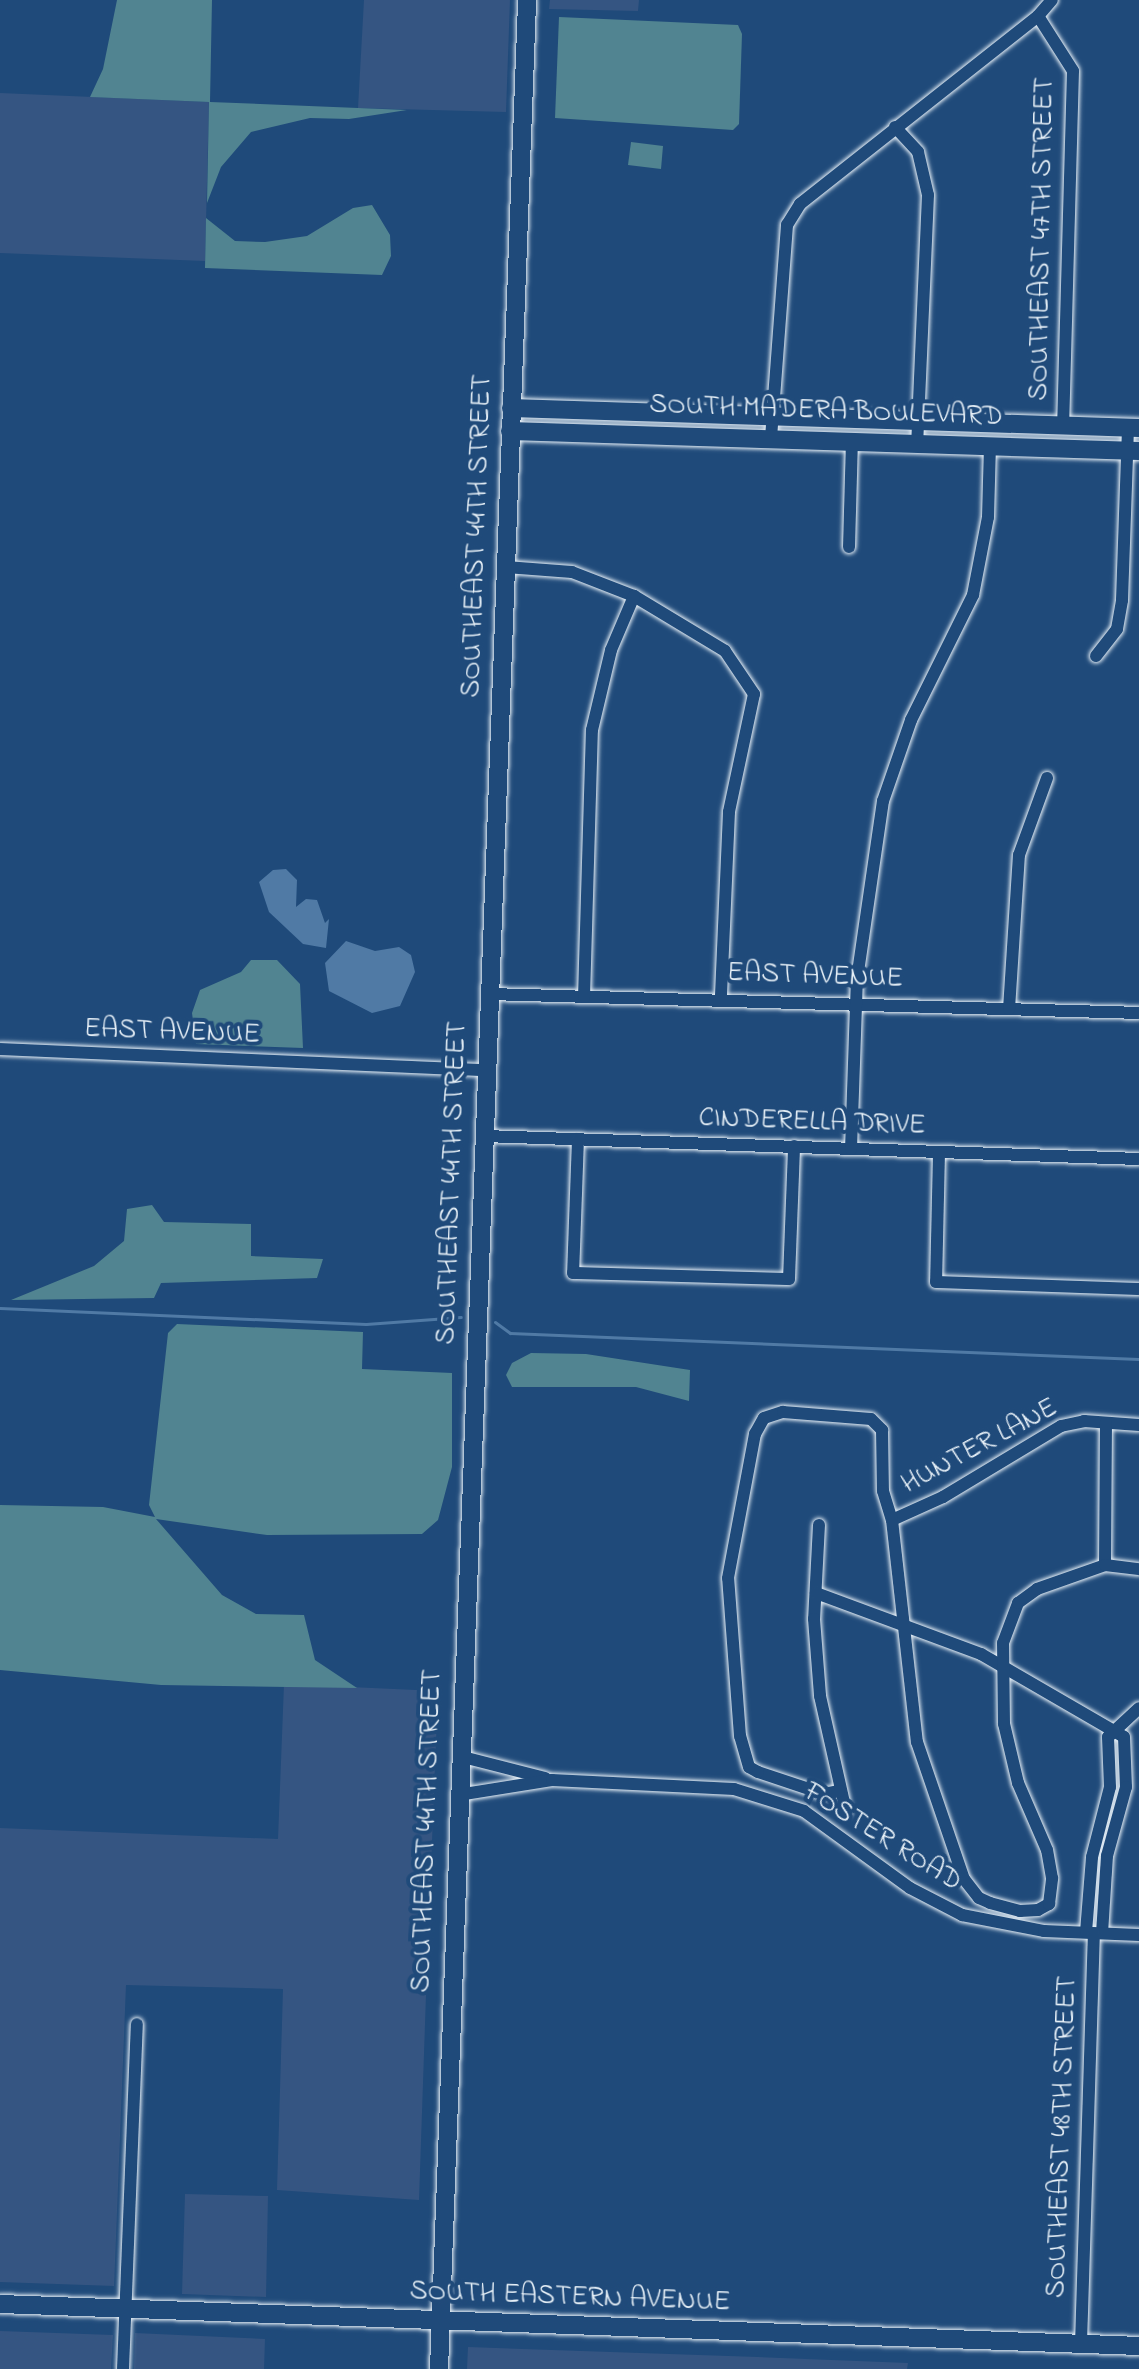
<!DOCTYPE html>
<style>
body{margin:0}
#map{position:relative;width:1139px;height:2369px;overflow:hidden;background:#1f4a7a;font-family:"Indie Flower",sans-serif}
div>[style]{position:absolute}
.built>*{inset:0;background:#355582}
.green>*{inset:0;background:#518491}
.water>*{inset:0;background:#507aa5}
.stream>*{height:3px;margin:-1.5px;padding:0 1.5px;transform-origin:1.5px;border-radius:1.5px;background:#507aa5}
.roads{filter:drop-shadow(0 0 2px #e8f1f8) drop-shadow(0 0 2px #e8f1f8)}
.street>*{height:12px;margin:-6px;padding:0 6px;transform-origin:6px;border-radius:6px;background:#1f4a7a}
.secondary>*{height:18px;margin:-9px;padding:0 9px;transform-origin:9px;border-radius:9px;background:#1f4a7a}
span{translate:-50% -50%;white-space:nowrap;text-align:center;line-height:1.15;-webkit-text-stroke:8px #1f4a7a;paint-order:stroke}
.street-label{font-size:28px;color:#e8f1f8}
</style>
<div id="map">
<div class="built">
<div style="clip-path:polygon(364px 0,510px 0,506px 112px,358px 108px)"></div>
<div style="clip-path:polygon(550px 0,639px 0,638px 11px,549px 9px)"></div>
<div style="clip-path:polygon(0 93px,209px 102px,205px 261px,0 253px)"></div>
<div style="clip-path:polygon(284px 1684px,438px 1691px,429px 1917px,417px 1917px,414px 1993px,426px 1995px,419px 2200px,277px 2190px,283px 1989px,126px 1985px,114px 2286px,0 2282px,0 1828px,278px 1839px)"></div>
<div style="clip-path:polygon(185px 2194px,268px 2196px,266px 2297px,182px 2294px)"></div>
<div style="clip-path:polygon(0 2331px,113px 2335px,111px 2369px,0 2369px)"></div>
<div style="clip-path:polygon(135px 2333px,265px 2339px,264px 2369px,134px 2369px)"></div>
<div style="clip-path:polygon(468px 2347px,758px 2357px,908px 2363px,907px 2369px,467px 2369px)"></div>
</div>
<div class="green">
<div style="clip-path:polygon(117px 0,212px 0,210px 102px,407px 110px,349px 119px,310px 118px,251px 132px,221px 167px,207px 203px,209px 102px,90px 97px,103px 69px)"></div>
<div style="clip-path:polygon(559px 17px,738px 25px,742px 34px,739px 124px,733px 130px,555px 118px)"></div>
<div style="clip-path:polygon(631px 142px,663px 146px,661px 169px,628px 165px)"></div>
<div style="clip-path:polygon(372px 205px,390px 235px,391px 256px,382px 275px,205px 268px,206px 218px,235px 241px,265px 242px,307px 236px,353px 208px)"></div>
<div style="clip-path:polygon(251px 960px,277px 960px,300px 984px,303px 1048px,196px 1044px,192px 1013px,200px 990px,241px 972px)"></div>
<div style="clip-path:polygon(152px 1205px,164px 1222px,251px 1224px,251px 1256px,323px 1259px,317px 1278px,161px 1283px,154px 1298px,11px 1300px,94px 1266px,124px 1241px,127px 1209px)"></div>
<div style="clip-path:polygon(177px 1324px,363px 1332px,362px 1369px,452px 1373px,452px 1467px,438px 1520px,422px 1534px,267px 1535px,156px 1519px,222px 1595px,256px 1614px,304px 1615px,315px 1660px,357px 1688px,161px 1685px,0 1670px,0 1505px,103px 1507px,155px 1517px,149px 1505px,168px 1333px)"></div>
<div style="clip-path:polygon(531px 1353px,586px 1354px,690px 1370px,689px 1401px,636px 1387px,512px 1387px,506px 1375px,512px 1363px)"></div>
</div>
<div class="water">
<div style="clip-path:polygon(286px 869px,297px 880px,296px 907px,306px 899px,317px 900px,325px 923px,329px 919px,326px 948px,303px 944px,269px 912px,259px 882px,273px 870px)"></div>
<div style="clip-path:polygon(346px 941px,375px 951px,399px 947px,411px 955px,415px 972px,400px 1006px,372px 1013px,329px 991px,325px 963px)"></div>
</div>
<div class="stream">
<div style="left:0;top:1308px;width:366px;rotate:2.5deg"></div>
<div style="left:366px;top:1324px;width:95px;rotate:-4.2deg"></div>
<div style="left:495px;top:1322px;width:19px;rotate:36deg"></div>
<div style="left:510px;top:1333px;width:630px;rotate:2.37deg"></div>
</div>
<div class="roads">
<div class="street">
<div style="left:1038px;top:16px;width:65px;rotate:57.5deg"></div>
<div style="left:1073px;top:71px;width:354px;rotate:91.6deg"></div>
<div style="left:895px;top:127px;width:34px;rotate:47deg"></div>
<div style="left:918px;top:152px;width:44px;rotate:76.9deg"></div>
<div style="left:928px;top:195px;width:248px;rotate:92.5deg"></div>
<div style="left:771px;top:438px;width:214px;rotate:-85.7deg"></div>
<div style="left:787px;top:225px;width:25px;rotate:-58deg"></div>
<div style="left:800px;top:204px;width:303px;rotate:-38.3deg"></div>
<div style="left:1038px;top:16px;width:21px;rotate:-49deg"></div>
<div style="left:849px;top:547px;width:106px;rotate:-88.4deg"></div>
<div style="left:506px;top:567px;width:66px;rotate:4.3deg"></div>
<div style="left:572px;top:572px;width:66px;rotate:21.2deg"></div>
<div style="left:634px;top:596px;width:106px;rotate:31.1deg"></div>
<div style="left:725px;top:651px;width:52px;rotate:56deg"></div>
<div style="left:754px;top:694px;width:121px;rotate:102deg"></div>
<div style="left:729px;top:812px;width:185px;rotate:92.5deg"></div>
<div style="left:1096px;top:656px;width:34px;rotate:-52deg"></div>
<div style="left:1117px;top:629px;width:29px;rotate:-80deg"></div>
<div style="left:1122px;top:600px;width:172px;rotate:-88deg"></div>
<div style="left:489px;top:994px;width:650px;rotate:1.67deg"></div>
<div style="left:584px;top:997px;width:267px;rotate:-88.3deg"></div>
<div style="left:592px;top:730px;width:82px;rotate:-76.6deg"></div>
<div style="left:611px;top:650px;width:59px;rotate:-66.9deg"></div>
<div style="left:1009px;top:1009px;width:154px;rotate:-86.3deg"></div>
<div style="left:1019px;top:855px;width:82px;rotate:-70deg"></div>
<div style="left:0;top:1049px;width:486px;rotate:2.5deg"></div>
<div style="left:484px;top:1136px;width:655px;rotate:2.01deg"></div>
<div style="left:578px;top:1139px;width:134px;rotate:92.1deg"></div>
<div style="left:573px;top:1273px;width:216px;rotate:1.6deg"></div>
<div style="left:789px;top:1279px;width:133px;rotate:-87.8deg"></div>
<div style="left:851px;top:1149px;width:170px;rotate:-88deg"></div>
<div style="left:857px;top:979px;width:180px;rotate:-81.7deg"></div>
<div style="left:883px;top:801px;width:86px;rotate:-70.9deg"></div>
<div style="left:911px;top:720px;width:140px;rotate:-63.6deg"></div>
<div style="left:973px;top:595px;width:79px;rotate:-79.1deg"></div>
<div style="left:988px;top:517px;width:71px;rotate:-88.4deg"></div>
<div style="left:939px;top:1153px;width:129px;rotate:91.3deg"></div>
<div style="left:936px;top:1282px;width:203px;rotate:2deg"></div>
<div style="left:892px;top:1520px;width:56px;rotate:-24.3deg"></div>
<div style="left:943px;top:1497px;width:138px;rotate:-31deg"></div>
<div style="left:1061px;top:1426px;width:24px;rotate:-12deg"></div>
<div style="left:1084px;top:1421px;width:55px;rotate:4.2deg"></div>
<div style="left:819px;top:1525px;width:94px;rotate:93deg"></div>
<div style="left:814px;top:1619px;width:77px;rotate:85.5deg"></div>
<div style="left:820px;top:1696px;width:118px;rotate:77.3deg"></div>
<div style="left:1105px;top:1565px;width:142px;rotate:-89.6deg"></div>
<div style="left:816px;top:1593px;width:176px;rotate:20.3deg"></div>
<div style="left:981px;top:1654px;width:165px;rotate:30.1deg"></div>
<div style="left:1124px;top:1737px;width:50px;rotate:87.7deg"></div>
<div style="left:1126px;top:1787px;width:72px;rotate:105.4deg"></div>
<div style="left:1107px;top:1856px;width:77px;rotate:93.7deg"></div>
<div style="left:459px;top:1756px;width:89px;rotate:14.3deg"></div>
<div style="left:839px;top:1791px;width:15px;rotate:169deg"></div>
<div style="left:824px;top:1794px;width:70px;rotate:-161.6deg"></div>
<div style="left:758px;top:1772px;width:10px;rotate:-151deg"></div>
<div style="left:749px;top:1767px;width:32px;rotate:-106deg"></div>
<div style="left:740px;top:1736px;width:158px;rotate:-94.3deg"></div>
<div style="left:728px;top:1578px;width:147px;rotate:-79.4deg"></div>
<div style="left:755px;top:1434px;width:18px;rotate:-61deg"></div>
<div style="left:764px;top:1418px;width:20px;rotate:-18deg"></div>
<div style="left:783px;top:1412px;width:88px;rotate:4.5deg"></div>
<div style="left:871px;top:1419px;width:16px;rotate:45deg"></div>
<div style="left:882px;top:1430px;width:61px;rotate:89.1deg"></div>
<div style="left:883px;top:1491px;width:30px;rotate:73deg"></div>
<div style="left:892px;top:1520px;width:223px;rotate:83.6deg"></div>
<div style="left:917px;top:1742px;width:145px;rotate:71.1deg"></div>
<div style="left:964px;top:1879px;width:24px;rotate:52deg"></div>
<div style="left:979px;top:1898px;width:12px;rotate:24deg"></div>
<div style="left:990px;top:1903px;width:31px;rotate:15deg"></div>
<div style="left:1020px;top:1911px;width:18px;rotate:-3deg"></div>
<div style="left:1038px;top:1910px;width:13px;rotate:-29deg"></div>
<div style="left:1049px;top:1904px;width:26px;rotate:-83deg"></div>
<div style="left:1052px;top:1878px;width:28px;rotate:-100deg"></div>
<div style="left:1047px;top:1850px;width:73px;rotate:-113.4deg"></div>
<div style="left:1018px;top:1783px;width:61px;rotate:-103.3deg"></div>
<div style="left:1004px;top:1724px;width:81px;rotate:-90.7deg"></div>
<div style="left:1003px;top:1643px;width:43px;rotate:-69.4deg"></div>
<div style="left:1018px;top:1603px;width:24px;rotate:-36deg"></div>
<div style="left:1037px;top:1589px;width:72px;rotate:-19.4deg"></div>
<div style="left:1105px;top:1565px;width:34px;rotate:7deg"></div>
<div style="left:458px;top:1795px;width:95px;rotate:-9.1deg"></div>
<div style="left:552px;top:1780px;width:182px;rotate:2.8deg"></div>
<div style="left:734px;top:1789px;width:73px;rotate:17.4deg"></div>
<div style="left:804px;top:1811px;width:131px;rotate:36deg"></div>
<div style="left:910px;top:1888px;width:59px;rotate:27.4deg"></div>
<div style="left:962px;top:1915px;width:84px;rotate:11deg"></div>
<div style="left:1044px;top:1931px;width:95px;rotate:2.4deg"></div>
<div style="left:1086px;top:1932px;width:75px;rotate:-85.4deg"></div>
<div style="left:1092px;top:1857px;width:72px;rotate:-75.6deg"></div>
<div style="left:1110px;top:1787px;width:50px;rotate:-92.3deg"></div>
<div style="left:1108px;top:1737px;width:42px;rotate:-43.1deg"></div>
<div style="left:1081px;top:2344px;width:411px;rotate:-88.2deg"></div>
<div style="left:123px;top:2369px;width:345px;rotate:-87.7deg"></div>
</div>
<div class="secondary">
<div style="left:511px;top:408px;width:628px;rotate:1.82deg"></div>
<div style="left:510px;top:431px;width:629px;rotate:1.82deg"></div>
<div style="left:0;top:2304px;width:1140px;rotate:2.11deg"></div>
<div style="left:439px;top:2369px;width:2371px;rotate:-87.87deg"></div>
</div>
</div>
<div class="street-label">
<span style="left:1043px;top:239px;rotate:-89deg">SOUTHEAST 47TH STREET</span>
<span style="left:826px;top:412px;rotate:2deg">SOUTH MADERA BOULEVARD</span>
<span style="left:478px;top:536px;rotate:-88deg">SOUTHEAST 44TH STREET</span>
<span style="left:815px;top:977px;rotate:2deg">EAST AVENUE</span>
<span style="left:172px;top:1033px;rotate:2deg">EAST AVENUE</span>
<span style="left:812px;top:1123px;rotate:2deg">CINDERELLA DRIVE</span>
<span style="left:453px;top:1183px;rotate:-88deg">SOUTHEAST 44TH STREET</span>
<span style="left:980px;top:1447px;rotate:-28deg">HUNTER LANE</span>
<span style="left:428px;top:1831px;rotate:-88deg">SOUTHEAST 44TH STREET</span>
<span style="left:882px;top:1838px;rotate:32deg">FOSTER ROAD</span>
<span style="left:1063px;top:2137px;rotate:-88deg">SOUTHEAST 48TH STREET</span>
<span style="left:570px;top:2298px;rotate:2deg">SOUTH EASTERN AVENUE</span>
</div>
</div>
